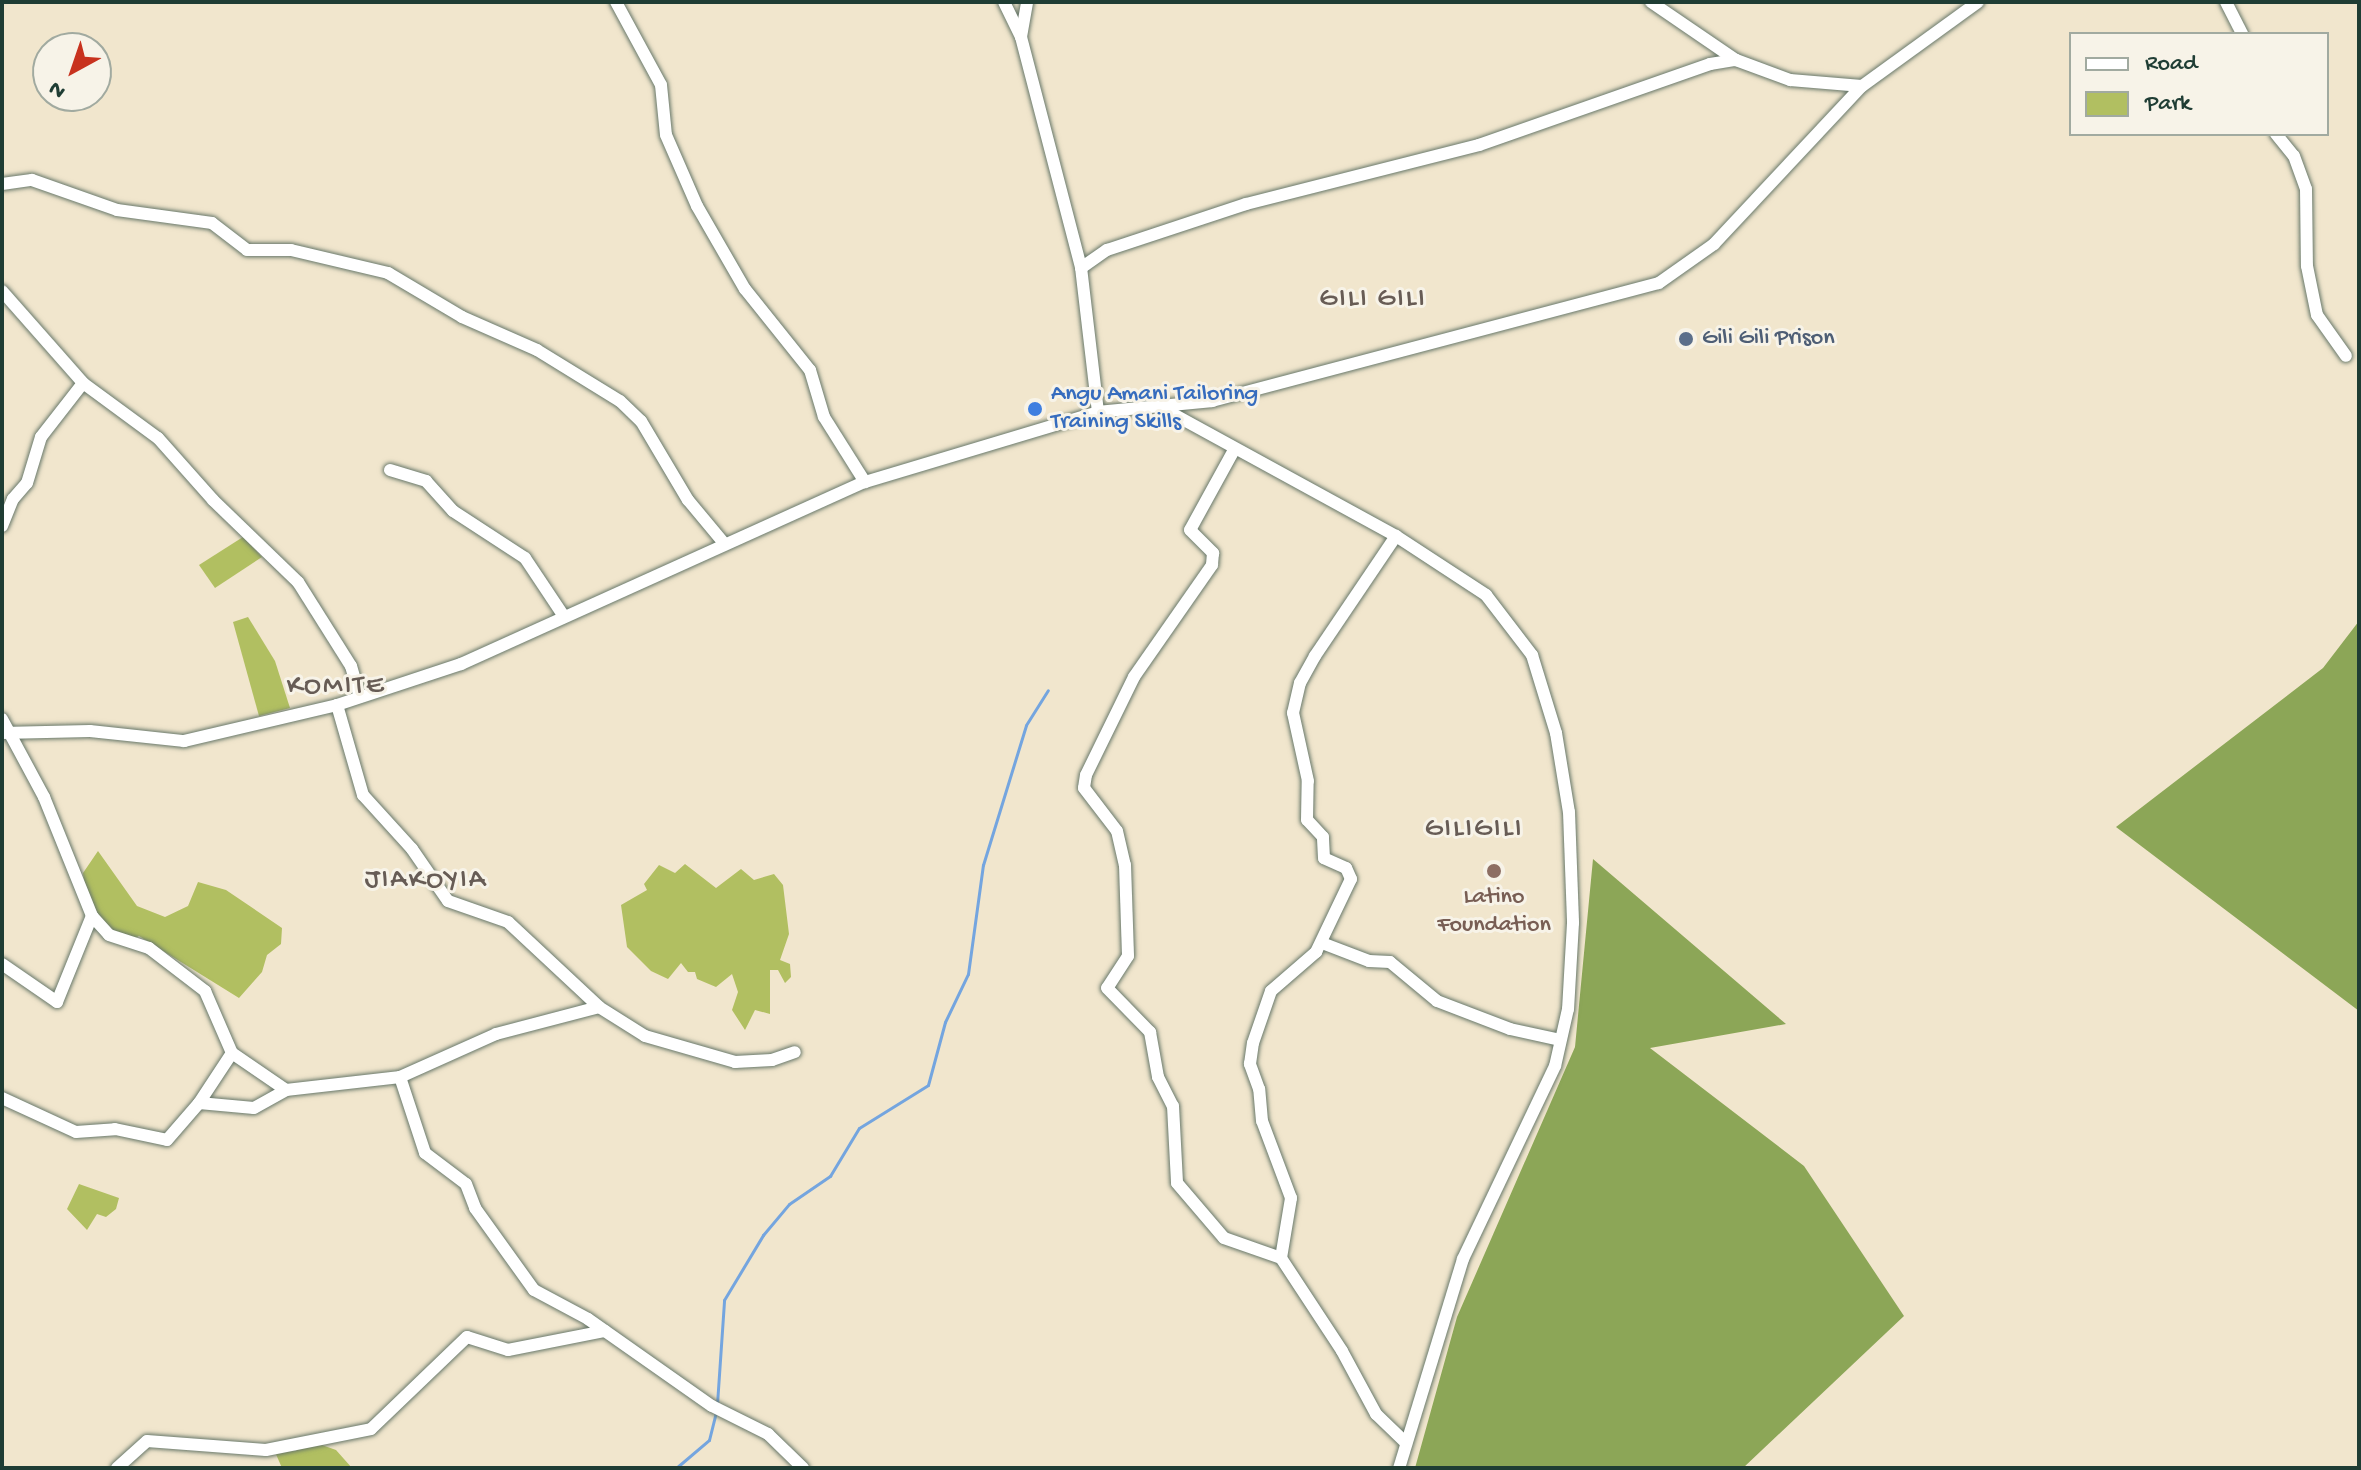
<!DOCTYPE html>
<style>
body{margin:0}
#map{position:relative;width:2361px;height:1470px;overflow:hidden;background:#f1e6cd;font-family:"Gochi Hand",sans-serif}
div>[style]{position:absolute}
.green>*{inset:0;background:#b1bf61}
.forest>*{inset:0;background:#8ca657}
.stream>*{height:3px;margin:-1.5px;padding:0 1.5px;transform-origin:1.5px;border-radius:1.5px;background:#74a5df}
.roads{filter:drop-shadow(0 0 2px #68786a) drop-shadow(0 0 2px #68786a)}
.minor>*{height:12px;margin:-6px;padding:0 6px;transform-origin:6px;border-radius:6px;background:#fff}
.dots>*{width:22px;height:22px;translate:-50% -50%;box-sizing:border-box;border:4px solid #f7f3e8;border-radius:50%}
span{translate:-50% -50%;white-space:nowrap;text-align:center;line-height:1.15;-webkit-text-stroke:6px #f7f3e8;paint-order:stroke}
.service-label{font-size:24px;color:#4e5e75}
.left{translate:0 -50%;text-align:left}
.shop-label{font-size:24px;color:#366cbe}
.education-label{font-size:24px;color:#785e54}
.quarter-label{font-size:28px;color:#675c55;letter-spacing:2px}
.frame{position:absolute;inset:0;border:4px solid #1f3d34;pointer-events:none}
.legend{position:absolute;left:2069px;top:32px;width:260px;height:104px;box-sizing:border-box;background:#f7f3e8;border:2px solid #a1aaa0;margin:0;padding:10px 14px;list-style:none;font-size:24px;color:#1f3d34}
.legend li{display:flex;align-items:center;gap:16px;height:40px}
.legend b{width:40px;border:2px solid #a1aaa0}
.north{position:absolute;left:32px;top:32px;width:80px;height:80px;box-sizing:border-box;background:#f7f3e8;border:2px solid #a1aaa0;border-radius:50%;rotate:220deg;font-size:22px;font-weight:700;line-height:32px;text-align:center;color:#1f3d34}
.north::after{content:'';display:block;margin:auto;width:28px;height:36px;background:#c8321e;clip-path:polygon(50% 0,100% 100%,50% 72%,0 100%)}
</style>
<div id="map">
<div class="green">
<div style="clip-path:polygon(243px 537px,262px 557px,215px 588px,199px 565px)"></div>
<div style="clip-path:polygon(248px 617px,275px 661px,290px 708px,259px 716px,233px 622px)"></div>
<div style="clip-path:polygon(98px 851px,137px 906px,165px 917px,188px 906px,198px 882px,226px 890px,282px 928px,281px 944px,267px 955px,262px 972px,239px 998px,139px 936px,127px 942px,109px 933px,86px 896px,83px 873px)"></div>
<div style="clip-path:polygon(685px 864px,716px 888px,741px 869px,754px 880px,774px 874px,783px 885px,789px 934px,780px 960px,790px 964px,791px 977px,785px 983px,778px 970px,770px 970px,770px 1014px,755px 1010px,745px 1030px,732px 1010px,738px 992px,732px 974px,716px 987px,697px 979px,695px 972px,688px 972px,681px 963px,668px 979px,651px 971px,627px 947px,621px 905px,647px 890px,644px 884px,659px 865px,675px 873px)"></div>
<div style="clip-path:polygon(79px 1184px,119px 1198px,116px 1209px,106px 1217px,97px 1214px,87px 1230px,67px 1209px)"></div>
<div style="clip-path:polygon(302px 1438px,336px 1450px,352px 1468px,282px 1468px,275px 1452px,296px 1451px)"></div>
</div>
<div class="forest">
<div style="clip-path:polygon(2359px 621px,2359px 1011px,2116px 827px,2323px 668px)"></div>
<div style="clip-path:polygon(1593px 859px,1786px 1024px,1650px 1048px,1804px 1166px,1904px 1316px,1743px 1468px,1415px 1468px,1457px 1317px,1575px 1047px)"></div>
</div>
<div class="stream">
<div style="left:717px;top:1404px;width:104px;rotate:-86.1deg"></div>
<div style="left:724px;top:1300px;width:76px;rotate:-59deg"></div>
<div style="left:763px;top:1235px;width:40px;rotate:-50deg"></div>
<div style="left:789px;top:1204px;width:50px;rotate:-34.3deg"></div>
<div style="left:830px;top:1176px;width:56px;rotate:-58.9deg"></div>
<div style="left:859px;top:1128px;width:81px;rotate:-31.9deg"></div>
<div style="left:928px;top:1085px;width:65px;rotate:-74.9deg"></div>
<div style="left:945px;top:1022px;width:53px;rotate:-64.4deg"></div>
<div style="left:968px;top:974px;width:110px;rotate:-82.2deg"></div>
<div style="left:983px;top:865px;width:146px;rotate:-72.9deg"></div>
<div style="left:1026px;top:725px;width:41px;rotate:-57.8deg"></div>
<div style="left:676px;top:1468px;width:43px;rotate:-40.3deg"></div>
<div style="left:709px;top:1440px;width:30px;rotate:-76deg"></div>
</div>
<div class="roads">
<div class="minor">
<div style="left:616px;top:2px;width:94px;rotate:61.5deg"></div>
<div style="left:661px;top:85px;width:50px;rotate:84.3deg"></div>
<div style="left:666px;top:135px;width:77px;rotate:66.4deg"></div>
<div style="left:697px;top:206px;width:96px;rotate:60deg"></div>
<div style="left:745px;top:289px;width:104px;rotate:51.3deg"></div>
<div style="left:810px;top:370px;width:49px;rotate:73.4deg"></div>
<div style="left:824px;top:417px;width:77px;rotate:57.8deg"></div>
<div style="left:1004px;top:2px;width:39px;rotate:64deg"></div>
<div style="left:1021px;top:37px;width:239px;rotate:75.4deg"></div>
<div style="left:1651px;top:2px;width:103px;rotate:34.3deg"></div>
<div style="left:2226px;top:2px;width:36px;rotate:63deg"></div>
<div style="left:1021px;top:37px;width:36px;rotate:-80deg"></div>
<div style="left:2276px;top:134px;width:28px;rotate:51deg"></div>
<div style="left:2294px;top:156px;width:35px;rotate:70deg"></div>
<div style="left:2306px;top:189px;width:77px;rotate:89.3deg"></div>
<div style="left:2307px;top:266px;width:50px;rotate:78.5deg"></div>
<div style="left:2317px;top:315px;width:50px;rotate:54.7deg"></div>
<div style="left:2px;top:184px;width:30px;rotate:-8deg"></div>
<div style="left:32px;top:180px;width:90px;rotate:19.4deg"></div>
<div style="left:117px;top:210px;width:96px;rotate:7.8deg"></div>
<div style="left:212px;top:223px;width:44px;rotate:37.6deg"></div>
<div style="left:247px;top:250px;width:44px"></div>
<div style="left:291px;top:250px;width:100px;rotate:13.3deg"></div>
<div style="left:388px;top:273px;width:86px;rotate:30.7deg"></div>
<div style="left:462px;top:317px;width:82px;rotate:23.7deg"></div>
<div style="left:537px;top:350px;width:97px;rotate:31.6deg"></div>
<div style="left:620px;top:401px;width:29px;rotate:44deg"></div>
<div style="left:641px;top:421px;width:92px;rotate:59.3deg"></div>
<div style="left:688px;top:500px;width:55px;rotate:50.2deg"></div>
<div style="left:2px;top:291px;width:123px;rotate:48.6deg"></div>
<div style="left:83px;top:383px;width:93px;rotate:36.3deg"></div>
<div style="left:158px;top:438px;width:83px;rotate:48.4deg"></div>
<div style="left:213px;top:500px;width:118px;rotate:44deg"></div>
<div style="left:298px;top:582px;width:99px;rotate:57.8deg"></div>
<div style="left:351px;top:666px;width:32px;rotate:74deg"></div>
<div style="left:1164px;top:409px;width:264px;rotate:28.7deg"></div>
<div style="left:1396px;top:536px;width:108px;rotate:33.2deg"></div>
<div style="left:1486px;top:595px;width:76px;rotate:52.5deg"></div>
<div style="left:1532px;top:655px;width:82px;rotate:72.9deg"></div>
<div style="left:1556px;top:733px;width:80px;rotate:80.7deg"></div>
<div style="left:1569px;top:812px;width:111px;rotate:87.9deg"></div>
<div style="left:1573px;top:923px;width:86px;rotate:93.3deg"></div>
<div style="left:1568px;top:1009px;width:58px;rotate:102.8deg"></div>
<div style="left:1555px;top:1066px;width:214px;rotate:115.5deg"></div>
<div style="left:1463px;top:1259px;width:219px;rotate:107deg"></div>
<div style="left:1098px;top:412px;width:145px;rotate:-96.7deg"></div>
<div style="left:1081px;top:268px;width:32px;rotate:-35deg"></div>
<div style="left:1107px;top:250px;width:146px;rotate:-18.3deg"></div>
<div style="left:1246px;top:204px;width:240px;rotate:-14.2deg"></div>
<div style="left:1479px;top:145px;width:245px;rotate:-19.3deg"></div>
<div style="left:1710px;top:64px;width:26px;rotate:-9deg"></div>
<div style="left:1736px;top:60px;width:58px;rotate:20.3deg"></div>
<div style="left:1790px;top:80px;width:72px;rotate:4.8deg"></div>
<div style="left:1234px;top:450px;width:91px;rotate:118.8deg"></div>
<div style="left:1190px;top:530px;width:33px;rotate:45deg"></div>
<div style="left:1213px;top:553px;width:12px;rotate:95deg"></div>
<div style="left:1212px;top:565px;width:136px;rotate:124.9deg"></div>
<div style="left:1134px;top:677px;width:109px;rotate:116.1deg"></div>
<div style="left:1086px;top:775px;width:13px;rotate:99deg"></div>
<div style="left:1084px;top:788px;width:54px;rotate:52.5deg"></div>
<div style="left:1117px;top:831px;width:35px;rotate:77deg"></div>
<div style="left:1125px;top:865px;width:91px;rotate:88.1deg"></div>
<div style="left:1128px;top:956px;width:38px;rotate:123deg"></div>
<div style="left:1107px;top:988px;width:62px;rotate:45.7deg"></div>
<div style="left:1150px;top:1032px;width:46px;rotate:79.9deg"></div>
<div style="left:1158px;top:1077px;width:33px;rotate:63deg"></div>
<div style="left:1173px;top:1106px;width:77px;rotate:87deg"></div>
<div style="left:1177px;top:1183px;width:72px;rotate:49.5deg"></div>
<div style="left:1224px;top:1238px;width:60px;rotate:19.3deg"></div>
<div style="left:1281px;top:1258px;width:111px;rotate:56.7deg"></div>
<div style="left:1342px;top:1351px;width:72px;rotate:61.6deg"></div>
<div style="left:1376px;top:1414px;width:40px;rotate:44deg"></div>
<div style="left:390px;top:470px;width:38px;rotate:17deg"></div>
<div style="left:426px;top:481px;width:40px;rotate:48deg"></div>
<div style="left:453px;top:511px;width:86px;rotate:33.1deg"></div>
<div style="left:525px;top:558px;width:69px;rotate:56.3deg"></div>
<div style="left:2px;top:526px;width:29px;rotate:-68deg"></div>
<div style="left:13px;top:499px;width:21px;rotate:-49deg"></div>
<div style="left:27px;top:483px;width:48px;rotate:-73.1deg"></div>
<div style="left:41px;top:437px;width:68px;rotate:-52.1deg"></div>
<div style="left:337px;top:705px;width:94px;rotate:73.9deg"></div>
<div style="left:363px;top:795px;width:73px;rotate:47.8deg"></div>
<div style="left:412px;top:849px;width:63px;rotate:55.3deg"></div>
<div style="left:448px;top:901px;width:64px;rotate:19.3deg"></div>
<div style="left:508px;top:922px;width:125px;rotate:43deg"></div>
<div style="left:599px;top:1007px;width:54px;rotate:32.2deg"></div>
<div style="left:645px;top:1036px;width:94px;rotate:16.1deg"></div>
<div style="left:735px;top:1062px;width:37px;rotate:-3deg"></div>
<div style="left:772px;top:1060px;width:24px;rotate:-19deg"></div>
<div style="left:2px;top:719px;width:89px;rotate:61.7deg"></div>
<div style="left:44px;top:797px;width:128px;rotate:68deg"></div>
<div style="left:92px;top:916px;width:25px;rotate:48deg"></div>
<div style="left:109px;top:935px;width:42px;rotate:18deg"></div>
<div style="left:149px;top:948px;width:71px;rotate:37.5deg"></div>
<div style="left:205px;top:991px;width:68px;rotate:66.5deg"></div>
<div style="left:232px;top:1053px;width:65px;rotate:34.4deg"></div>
<div style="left:286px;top:1090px;width:115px;rotate:-6.5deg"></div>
<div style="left:400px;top:1077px;width:105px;rotate:-24.1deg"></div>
<div style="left:496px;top:1034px;width:106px;rotate:-14.7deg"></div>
<div style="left:2px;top:733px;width:88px;rotate:-1.3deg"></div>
<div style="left:90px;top:731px;width:95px;rotate:6.1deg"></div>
<div style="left:184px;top:741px;width:157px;rotate:-13.2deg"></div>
<div style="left:337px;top:705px;width:131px;rotate:-18.3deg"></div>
<div style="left:461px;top:664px;width:443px;rotate:-24.3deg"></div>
<div style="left:865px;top:482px;width:243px;rotate:-16.7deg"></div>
<div style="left:1098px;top:412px;width:115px;rotate:-5.5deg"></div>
<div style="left:1212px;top:401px;width:462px;rotate:-14.8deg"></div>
<div style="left:1659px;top:283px;width:67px;rotate:-35.3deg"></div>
<div style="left:1714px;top:244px;width:216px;rotate:-46.9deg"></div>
<div style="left:1862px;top:86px;width:143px;rotate:-35.9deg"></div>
<div style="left:1322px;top:943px;width:50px;rotate:21deg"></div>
<div style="left:1369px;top:961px;width:21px;rotate:3deg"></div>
<div style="left:1390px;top:962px;width:61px;rotate:39.7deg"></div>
<div style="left:1437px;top:1001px;width:78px;rotate:21deg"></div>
<div style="left:1510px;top:1029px;width:51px;rotate:12.4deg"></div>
<div style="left:2px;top:964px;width:67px;rotate:34.6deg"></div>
<div style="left:57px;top:1002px;width:93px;rotate:-67.9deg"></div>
<div style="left:400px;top:1077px;width:80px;rotate:71.8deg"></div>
<div style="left:425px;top:1153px;width:51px;rotate:37.1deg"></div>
<div style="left:466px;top:1184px;width:26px;rotate:69deg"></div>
<div style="left:475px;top:1208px;width:101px;rotate:54.3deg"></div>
<div style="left:534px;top:1290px;width:61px;rotate:28.2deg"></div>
<div style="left:588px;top:1319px;width:151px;rotate:35.1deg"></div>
<div style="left:712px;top:1406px;width:63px;rotate:26.6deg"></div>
<div style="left:768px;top:1434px;width:49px;rotate:44.2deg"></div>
<div style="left:2px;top:1098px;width:81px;rotate:24.7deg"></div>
<div style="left:76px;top:1132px;width:39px;rotate:-4deg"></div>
<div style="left:115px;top:1129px;width:53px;rotate:11.9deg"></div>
<div style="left:167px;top:1140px;width:49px;rotate:-49.1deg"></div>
<div style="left:199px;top:1103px;width:55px;rotate:5.2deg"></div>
<div style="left:254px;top:1108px;width:37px;rotate:-29deg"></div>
<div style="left:199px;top:1103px;width:60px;rotate:-56.6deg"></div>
<div style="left:1281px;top:1258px;width:61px;rotate:-80.5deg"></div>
<div style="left:1291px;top:1198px;width:82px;rotate:-110.6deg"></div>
<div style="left:1262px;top:1121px;width:32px;rotate:-95deg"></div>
<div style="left:1259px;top:1089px;width:27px;rotate:-110deg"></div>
<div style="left:1250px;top:1064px;width:21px;rotate:-82deg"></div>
<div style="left:1253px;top:1043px;width:55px;rotate:-70.9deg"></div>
<div style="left:1271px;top:991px;width:60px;rotate:-40.9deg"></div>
<div style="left:1316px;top:952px;width:81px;rotate:-64.4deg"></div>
<div style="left:1351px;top:879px;width:12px;rotate:-114deg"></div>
<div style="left:1346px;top:868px;width:24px;rotate:-156deg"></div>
<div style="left:1324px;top:858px;width:21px;rotate:-93deg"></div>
<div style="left:1323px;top:837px;width:23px;rotate:-133deg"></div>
<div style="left:1307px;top:820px;width:39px;rotate:-89deg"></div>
<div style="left:1308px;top:781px;width:70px;rotate:-102.4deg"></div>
<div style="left:1293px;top:713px;width:31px;rotate:-77deg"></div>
<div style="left:1300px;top:683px;width:31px;rotate:-61deg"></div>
<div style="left:1315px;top:656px;width:145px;rotate:-56deg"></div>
<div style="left:117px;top:1468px;width:40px;rotate:-42deg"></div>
<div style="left:147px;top:1441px;width:119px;rotate:4.3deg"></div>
<div style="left:266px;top:1450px;width:107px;rotate:-11.3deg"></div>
<div style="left:371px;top:1429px;width:133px;rotate:-43.8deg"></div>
<div style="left:467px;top:1337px;width:43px;rotate:17.6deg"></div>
<div style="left:508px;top:1350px;width:99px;rotate:-11.1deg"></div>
</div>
</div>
<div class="dots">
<div style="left:1686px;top:339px;background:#5c6f8a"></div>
<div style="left:1035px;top:409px;background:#3f7fe0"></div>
<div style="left:1494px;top:871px;background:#8d6e63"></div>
</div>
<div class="service-label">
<span class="left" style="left:1702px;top:339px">Gili Gili Prison</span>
</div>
<div class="shop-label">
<span class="left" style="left:1051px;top:409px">Angu Amani Tailoring<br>Training Skills</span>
</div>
<div class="education-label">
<span style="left:1494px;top:912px">Latino<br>Foundation</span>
</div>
<div class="quarter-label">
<span style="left:1373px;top:300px">GILI GILI</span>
<span style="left:336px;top:687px">KOMITE</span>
<span style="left:1474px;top:830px">GILIGILI</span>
<span style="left:426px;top:881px">JIAKOYIA</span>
</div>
<div class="frame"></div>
<ul class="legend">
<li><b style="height:10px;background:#fff"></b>Road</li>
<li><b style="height:22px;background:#b1bf61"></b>Park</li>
</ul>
<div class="north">N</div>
</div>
